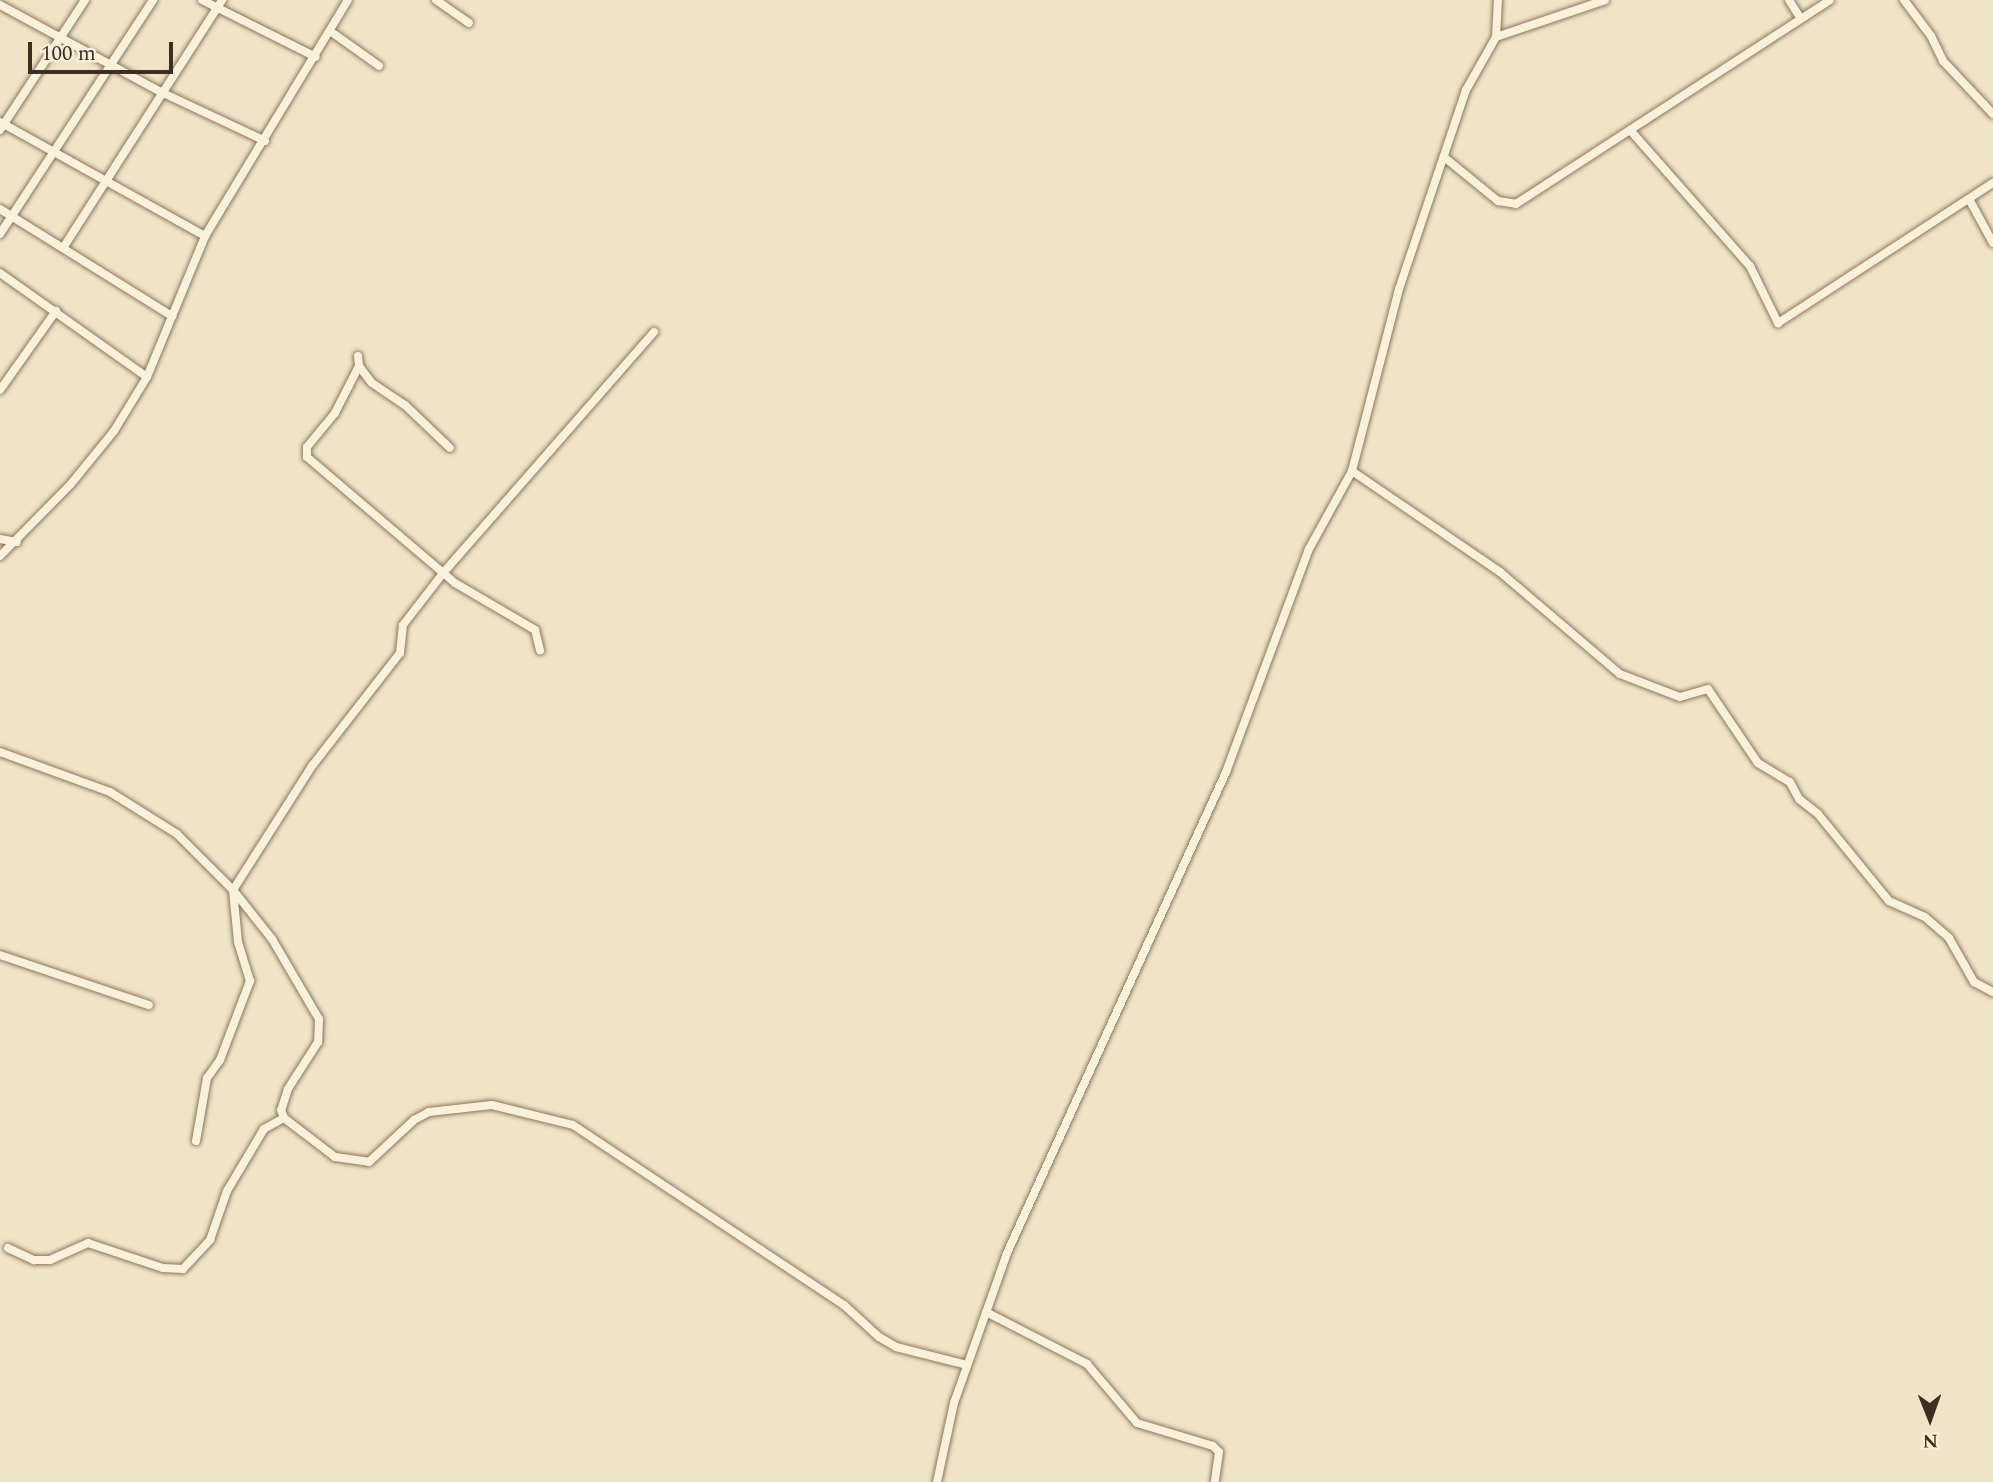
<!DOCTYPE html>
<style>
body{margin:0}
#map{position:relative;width:1993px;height:1482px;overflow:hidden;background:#f0e4c8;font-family:Spectral,serif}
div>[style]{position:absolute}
.roads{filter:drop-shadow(0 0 2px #8d765c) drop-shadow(0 0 2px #8d765c)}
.minor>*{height:8px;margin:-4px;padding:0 4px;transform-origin:4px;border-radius:4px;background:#faf1dc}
span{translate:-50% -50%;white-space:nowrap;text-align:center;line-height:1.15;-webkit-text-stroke:7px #f7eed8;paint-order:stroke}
.north{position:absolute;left:1895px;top:1384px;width:70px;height:70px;-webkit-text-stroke:5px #f7eed8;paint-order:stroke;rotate:179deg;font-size:19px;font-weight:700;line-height:28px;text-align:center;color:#3d2e20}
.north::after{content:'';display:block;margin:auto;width:24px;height:32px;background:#3d2e20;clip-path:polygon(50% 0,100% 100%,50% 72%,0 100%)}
.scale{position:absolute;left:28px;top:42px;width:145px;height:32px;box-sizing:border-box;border:4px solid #3d2e20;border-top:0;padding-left:9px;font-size:21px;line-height:24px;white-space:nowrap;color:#3d2e20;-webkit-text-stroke:5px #f7eed8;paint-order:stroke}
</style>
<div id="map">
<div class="roads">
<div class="minor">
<div style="left:202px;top:0;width:127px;rotate:26.6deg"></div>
<div style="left:436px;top:0;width:40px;rotate:34.9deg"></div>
<div style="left:1789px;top:0;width:22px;rotate:58deg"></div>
<div style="left:1904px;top:0;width:45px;rotate:53.1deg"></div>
<div style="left:1931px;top:36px;width:28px;rotate:64deg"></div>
<div style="left:1943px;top:61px;width:73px;rotate:46.7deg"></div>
<div style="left:0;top:5px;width:183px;rotate:28.4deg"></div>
<div style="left:161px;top:92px;width:115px;rotate:25.2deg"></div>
<div style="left:330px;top:31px;width:60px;rotate:35.5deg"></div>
<div style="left:1496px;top:37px;width:115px;rotate:-18.7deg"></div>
<div style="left:0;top:122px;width:235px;rotate:29.1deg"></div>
<div style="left:0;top:130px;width:155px;rotate:-56.8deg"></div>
<div style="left:1630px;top:130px;width:181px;rotate:48.6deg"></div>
<div style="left:1750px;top:266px;width:64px;rotate:63.8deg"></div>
<div style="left:1778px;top:323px;width:257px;rotate:-33.1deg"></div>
<div style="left:1444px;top:157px;width:70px;rotate:39.2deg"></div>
<div style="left:1498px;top:201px;width:18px;rotate:9deg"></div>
<div style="left:1516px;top:204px;width:374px;rotate:-33deg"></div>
<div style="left:1969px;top:199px;width:50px;rotate:61.4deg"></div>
<div style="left:0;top:209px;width:203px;rotate:31.9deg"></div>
<div style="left:0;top:234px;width:280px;rotate:-56.8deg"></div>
<div style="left:63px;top:248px;width:295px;rotate:-57.3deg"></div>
<div style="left:0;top:273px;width:180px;rotate:35.3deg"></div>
<div style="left:358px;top:356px;width:10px;rotate:84deg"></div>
<div style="left:359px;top:366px;width:53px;rotate:117.1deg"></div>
<div style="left:335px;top:413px;width:44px;rotate:129.5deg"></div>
<div style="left:307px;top:447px;width:10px;rotate:90deg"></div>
<div style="left:307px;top:457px;width:194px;rotate:40.4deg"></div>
<div style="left:455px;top:583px;width:93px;rotate:30.4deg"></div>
<div style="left:535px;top:630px;width:21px;rotate:76deg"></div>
<div style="left:359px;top:366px;width:21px;rotate:53deg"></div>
<div style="left:372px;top:383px;width:40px;rotate:34deg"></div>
<div style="left:405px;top:405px;width:62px;rotate:43.7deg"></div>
<div style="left:0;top:390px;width:97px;rotate:-54.7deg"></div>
<div style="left:1352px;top:471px;width:179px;rotate:34.3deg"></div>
<div style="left:1500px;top:572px;width:157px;rotate:40.4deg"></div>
<div style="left:1620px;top:674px;width:64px;rotate:21deg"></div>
<div style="left:1680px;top:697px;width:29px;rotate:-16deg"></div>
<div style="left:1708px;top:689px;width:89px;rotate:56deg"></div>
<div style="left:1758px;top:763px;width:37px;rotate:31deg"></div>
<div style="left:1790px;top:782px;width:19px;rotate:62deg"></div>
<div style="left:1799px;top:799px;width:24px;rotate:38deg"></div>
<div style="left:1818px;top:814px;width:112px;rotate:50.8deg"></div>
<div style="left:1889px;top:901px;width:39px;rotate:24deg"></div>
<div style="left:1925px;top:917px;width:32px;rotate:41deg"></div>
<div style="left:1949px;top:938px;width:51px;rotate:60.4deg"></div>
<div style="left:1974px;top:982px;width:21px;rotate:28deg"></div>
<div style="left:0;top:539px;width:17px;rotate:10deg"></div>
<div style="left:0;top:556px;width:100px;rotate:-45.4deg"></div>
<div style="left:70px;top:485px;width:70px;rotate:-50.8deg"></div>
<div style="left:114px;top:431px;width:63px;rotate:-58.6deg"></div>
<div style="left:147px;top:377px;width:152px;rotate:-67.6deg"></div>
<div style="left:205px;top:236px;width:276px;rotate:-58.8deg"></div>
<div style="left:0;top:752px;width:117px;rotate:20deg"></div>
<div style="left:110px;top:792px;width:79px;rotate:32.1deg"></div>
<div style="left:177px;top:834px;width:79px;rotate:45deg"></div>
<div style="left:233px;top:890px;width:63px;rotate:51.5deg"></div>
<div style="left:272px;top:939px;width:93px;rotate:59.6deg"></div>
<div style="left:319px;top:1019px;width:23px;rotate:92deg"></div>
<div style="left:318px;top:1042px;width:56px;rotate:122.6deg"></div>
<div style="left:288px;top:1089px;width:22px;rotate:108deg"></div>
<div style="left:281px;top:1110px;width:9px;rotate:69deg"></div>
<div style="left:284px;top:1118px;width:64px;rotate:37.4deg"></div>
<div style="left:335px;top:1157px;width:34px;rotate:8deg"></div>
<div style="left:369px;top:1162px;width:62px;rotate:-43deg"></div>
<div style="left:414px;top:1120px;width:17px;rotate:-28deg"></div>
<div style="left:429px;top:1112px;width:63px;rotate:-6.3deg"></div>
<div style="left:492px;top:1105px;width:83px;rotate:13.9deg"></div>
<div style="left:573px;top:1125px;width:325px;rotate:33.6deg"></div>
<div style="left:844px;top:1305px;width:47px;rotate:42.4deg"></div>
<div style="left:879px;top:1337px;width:20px;rotate:30deg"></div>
<div style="left:896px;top:1347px;width:73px;rotate:14.2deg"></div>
<div style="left:0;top:955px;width:157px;rotate:18.6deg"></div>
<div style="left:196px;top:1141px;width:64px;rotate:-80.1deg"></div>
<div style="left:207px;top:1078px;width:22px;rotate:-54deg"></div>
<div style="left:220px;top:1060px;width:85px;rotate:-69.2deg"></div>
<div style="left:250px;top:981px;width:41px;rotate:-107.1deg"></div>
<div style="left:238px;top:942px;width:52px;rotate:-95.5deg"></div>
<div style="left:233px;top:890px;width:147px;rotate:-57.5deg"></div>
<div style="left:312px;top:766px;width:143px;rotate:-52.1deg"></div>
<div style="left:400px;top:653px;width:28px;rotate:-84deg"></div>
<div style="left:403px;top:625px;width:67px;rotate:-52.3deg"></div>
<div style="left:444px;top:572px;width:319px;rotate:-48.8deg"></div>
<div style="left:8px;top:1248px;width:29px;rotate:25deg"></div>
<div style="left:34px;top:1260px;width:16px"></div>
<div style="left:50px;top:1260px;width:42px;rotate:-24.1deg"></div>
<div style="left:88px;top:1243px;width:79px;rotate:18.4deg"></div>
<div style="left:163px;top:1268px;width:20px;rotate:3deg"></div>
<div style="left:183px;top:1269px;width:40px;rotate:-47deg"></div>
<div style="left:210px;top:1240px;width:52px;rotate:-70.9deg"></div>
<div style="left:227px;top:1191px;width:72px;rotate:-59.2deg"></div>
<div style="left:264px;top:1129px;width:23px;rotate:-29deg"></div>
<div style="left:986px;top:1312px;width:114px;rotate:27.2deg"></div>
<div style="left:1087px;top:1364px;width:77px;rotate:49.7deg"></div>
<div style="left:1137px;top:1423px;width:79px;rotate:16.8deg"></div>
<div style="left:1213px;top:1446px;width:8px;rotate:45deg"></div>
<div style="left:1219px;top:1452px;width:30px;rotate:98deg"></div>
<div style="left:937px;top:1482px;width:81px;rotate:-77.9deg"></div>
<div style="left:954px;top:1403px;width:159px;rotate:-70.5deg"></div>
<div style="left:1007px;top:1253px;width:529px;rotate:-65.52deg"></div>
<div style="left:1226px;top:772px;width:238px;rotate:-69.6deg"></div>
<div style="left:1309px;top:549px;width:89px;rotate:-61.1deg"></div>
<div style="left:1352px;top:471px;width:188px;rotate:-75.5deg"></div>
<div style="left:1399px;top:289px;width:210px;rotate:-71.4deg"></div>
<div style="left:1466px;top:90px;width:61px;rotate:-60.5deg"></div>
<div style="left:1496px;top:37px;width:37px;rotate:-87deg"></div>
</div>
</div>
<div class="north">N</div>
<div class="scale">100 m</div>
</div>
